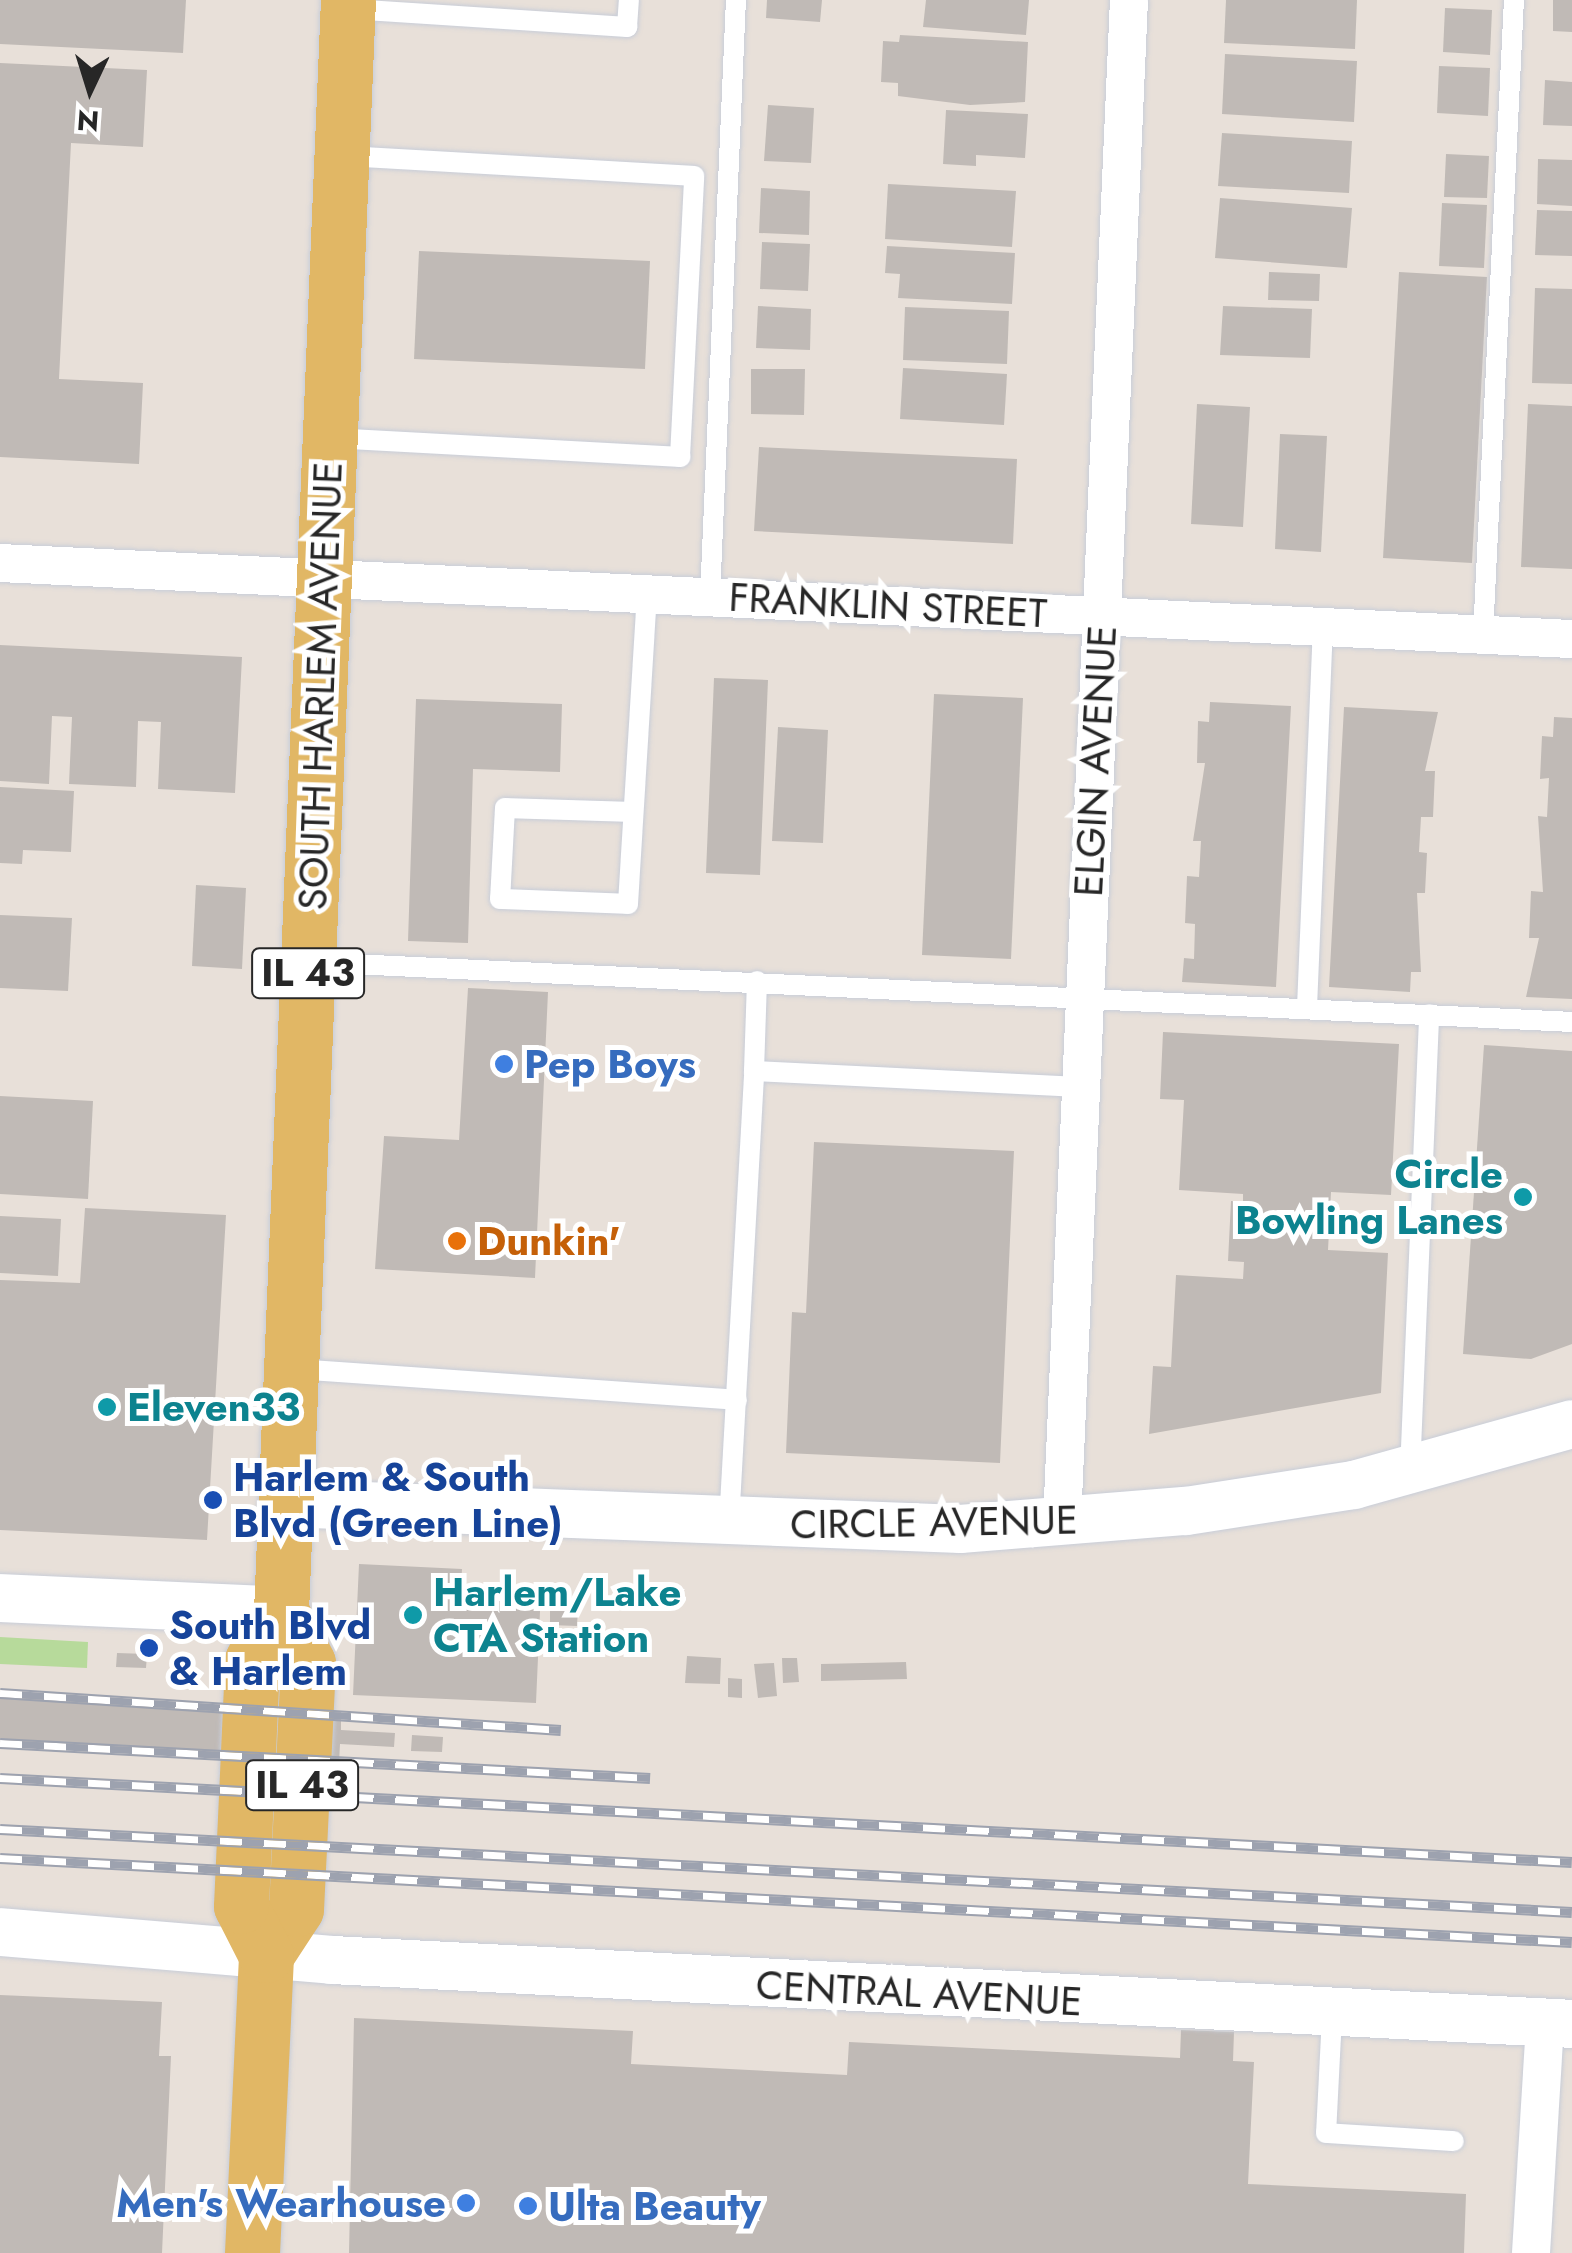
<!DOCTYPE html>
<style>
body{margin:0}
#map{position:relative;width:1572px;height:2253px;overflow:hidden;background:#e8e0d9;font-family:Jost,sans-serif}
div>[style]{position:absolute}
.green>*{inset:0;background:#b7da9b}
.building>*{inset:0;background:#c0bab6}
.roads{filter:drop-shadow(0 0 2px #c8cdd8) drop-shadow(0 0 2px #c8cdd8)}
.service>*{height:20px;margin:-10px;padding:0 10px;transform-origin:10px;border-radius:10px;background:#fff}
.minor>*{height:38px;margin:-19px;padding:0 19px;transform-origin:19px;border-radius:19px;background:#fff}
.tertiary>*{height:48px;margin:-24px;padding:0 24px;transform-origin:24px;border-radius:24px;background:#fff}
.primary>*{height:55px;margin:-27.5px;padding:0 27.5px;transform-origin:27.5px;border-radius:27.5px;background:#e1b765}
.rail>*{height:11px;margin-top:-5.5px;transform-origin:0;background:repeating-linear-gradient(90deg,#fff 0 22px,#9da2af 0 44px);box-sizing:border-box;border-block:2px solid #9da2af}
.dots>*{width:28px;height:28px;translate:-50% -50%;box-sizing:border-box;border:5px solid #fff;border-radius:50%}
span{translate:-50% -50%;white-space:nowrap;text-align:center;line-height:1.15;-webkit-text-stroke:10px #fff;paint-order:stroke}
.shield-label span{padding:2px 8px;background:#fff;border:2px solid;border-radius:8px;-webkit-text-stroke-width:0}
.shield-label{font-size:38px;color:#272727;font-weight:700}
.street-label{font-size:40px;color:#272727}
.shop-label{font-size:40px;color:#366cbe;font-weight:700}
.left{translate:0 -50%;text-align:left}
.right{translate:-100% -50%;text-align:right}
.culture-label{font-size:40px;color:#0d838f;font-weight:700}
.food-label{font-size:40px;color:#c56008;font-weight:700}
.transit-label{font-size:40px;color:#164399;font-weight:700}
.north{position:absolute;left:40px;top:40px;width:100px;height:100px;-webkit-text-stroke:8px #fff;paint-order:stroke;rotate:184deg;font-size:28px;font-weight:700;line-height:40px;text-align:center;color:#272727}
.north::after{content:'';display:block;margin:auto;width:35px;height:45px;background:#272727;clip-path:polygon(50% 0,100% 100%,50% 72%,0 100%)}
</style>
<div id="map">
<div class="green">
<div style="clip-path:polygon(0 1637px,88px 1642px,87px 1668px,0 1664px)"></div>
</div>
<div class="building">
<div style="clip-path:polygon(0 0,186px 0,183px 53px,0 44px)"></div>
<div style="clip-path:polygon(767px 0,822px 0,820px 22px,766px 18px)"></div>
<div style="clip-path:polygon(926px 0,1029px 0,1026px 35px,923px 27px)"></div>
<div style="clip-path:polygon(1226px 0,1357px 0,1355px 49px,1224px 43px)"></div>
<div style="clip-path:polygon(1553px 0,1572px 0,1572px 32px,1553px 31px)"></div>
<div style="clip-path:polygon(1445px 8px,1492px 10px,1490px 55px,1443px 52px)"></div>
<div style="clip-path:polygon(900px 35px,1028px 42px,1025px 102px,970px 105px,898px 96px,898px 83px,881px 82px,883px 41px,899px 42px)"></div>
<div style="clip-path:polygon(1225px 54px,1357px 61px,1354px 122px,1222px 114px)"></div>
<div style="clip-path:polygon(0 63px,147px 70px,143px 147px,71px 143px,59px 379px,143px 383px,139px 464px,0 457px)"></div>
<div style="clip-path:polygon(1439px 66px,1490px 68px,1488px 116px,1437px 113px)"></div>
<div style="clip-path:polygon(1545px 80px,1572px 82px,1572px 126px,1543px 125px)"></div>
<div style="clip-path:polygon(768px 105px,814px 108px,811px 163px,764px 161px)"></div>
<div style="clip-path:polygon(946px 110px,1028px 114px,1025px 158px,976px 155px,976px 166px,943px 164px)"></div>
<div style="clip-path:polygon(1222px 133px,1352px 141px,1349px 193px,1218px 186px)"></div>
<div style="clip-path:polygon(1446px 154px,1489px 156px,1487px 198px,1444px 197px)"></div>
<div style="clip-path:polygon(1538px 159px,1572px 160px,1572px 206px,1537px 204px)"></div>
<div style="clip-path:polygon(888px 184px,1016px 191px,1012px 247px,885px 239px)"></div>
<div style="clip-path:polygon(761px 188px,810px 191px,809px 235px,759px 233px)"></div>
<div style="clip-path:polygon(1220px 198px,1352px 208px,1347px 268px,1215px 258px)"></div>
<div style="clip-path:polygon(1442px 203px,1487px 205px,1484px 268px,1439px 266px)"></div>
<div style="clip-path:polygon(1537px 210px,1572px 211px,1572px 256px,1535px 255px)"></div>
<div style="clip-path:polygon(762px 242px,810px 244px,808px 291px,760px 289px)"></div>
<div style="clip-path:polygon(887px 246px,1015px 253px,1012px 304px,898px 298px,900px 274px,885px 273px)"></div>
<div style="clip-path:polygon(419px 251px,650px 261px,645px 369px,414px 359px)"></div>
<div style="clip-path:polygon(1269px 272px,1320px 274px,1319px 301px,1268px 300px)"></div>
<div style="clip-path:polygon(1399px 272px,1487px 277px,1472px 563px,1383px 558px)"></div>
<div style="clip-path:polygon(1535px 288px,1572px 289px,1572px 384px,1532px 383px)"></div>
<div style="clip-path:polygon(758px 306px,811px 309px,810px 350px,756px 348px)"></div>
<div style="clip-path:polygon(1223px 306px,1312px 309px,1310px 358px,1220px 355px)"></div>
<div style="clip-path:polygon(905px 307px,1009px 311px,1007px 364px,903px 360px)"></div>
<div style="clip-path:polygon(903px 368px,1007px 374px,1004px 425px,900px 419px)"></div>
<div style="clip-path:polygon(751px 369px,805px 369px,804px 415px,751px 414px)"></div>
<div style="clip-path:polygon(1197px 404px,1250px 407px,1243px 527px,1191px 524px)"></div>
<div style="clip-path:polygon(1528px 404px,1572px 406px,1572px 569px,1521px 567px)"></div>
<div style="clip-path:polygon(1280px 434px,1327px 436px,1321px 552px,1275px 549px)"></div>
<div style="clip-path:polygon(759px 447px,1017px 459px,1013px 544px,754px 531px)"></div>
<div style="clip-path:polygon(0 645px,242px 657px,235px 793px,158px 789px,161px 722px,138px 721px,136px 787px,69px 784px,72px 717px,52px 716px,49px 784px,0 781px)"></div>
<div style="clip-path:polygon(714px 678px,768px 680px,760px 875px,706px 873px)"></div>
<div style="clip-path:polygon(934px 694px,1023px 698px,1011px 959px,922px 955px)"></div>
<div style="clip-path:polygon(416px 699px,562px 704px,560px 772px,473px 769px,468px 943px,408px 941px)"></div>
<div style="clip-path:polygon(1210px 702px,1291px 706px,1276px 987px,1182px 982px,1184px 958px,1194px 959px,1195px 924px,1185px 923px,1187px 876px,1199px 877px,1201px 841px,1193px 841px,1205px 763px,1197px 763px,1198px 721px,1209px 722px)"></div>
<div style="clip-path:polygon(1344px 707px,1438px 712px,1425px 771px,1435px 771px,1433px 817px,1421px 817px,1419px 852px,1427px 853px,1425px 893px,1417px 893px,1421px 972px,1411px 972px,1410px 992px,1329px 987px)"></div>
<div style="clip-path:polygon(1554px 717px,1572px 718px,1572px 999px,1526px 997px,1539px 938px,1529px 938px,1531px 891px,1543px 892px,1538px 816px,1547px 817px,1549px 778px,1540px 779px,1542px 736px,1553px 737px)"></div>
<div style="clip-path:polygon(778px 727px,828px 730px,823px 843px,772px 841px)"></div>
<div style="clip-path:polygon(0 787px,74px 791px,71px 852px,23px 850px,22px 864px,0 863px)"></div>
<div style="clip-path:polygon(196px 885px,246px 888px,242px 969px,192px 966px)"></div>
<div style="clip-path:polygon(0 915px,72px 918px,68px 991px,0 988px)"></div>
<div style="clip-path:polygon(468px 988px,548px 992px,535px 1278px,375px 1269px,384px 1136px,459px 1140px)"></div>
<div style="clip-path:polygon(1163px 1032px,1399px 1044px,1391px 1195px,1331px 1192px,1328px 1250px,1388px 1253px,1381px 1393px,1149px 1434px,1153px 1366px,1171px 1367px,1176px 1275px,1243px 1279px,1244px 1262px,1228px 1261px,1231px 1201px,1243px 1202px,1243px 1194px,1179px 1190px,1184px 1100px,1160px 1099px)"></div>
<div style="clip-path:polygon(1484px 1045px,1572px 1051px,1572px 1344px,1531px 1359px,1463px 1354px)"></div>
<div style="clip-path:polygon(0 1096px,93px 1101px,88px 1199px,0 1194px)"></div>
<div style="clip-path:polygon(814px 1142px,1014px 1151px,1000px 1463px,786px 1453px,792px 1312px,806px 1313px)"></div>
<div style="clip-path:polygon(85px 1208px,226px 1215px,207px 1540px,0 1530px,0 1280px,80px 1283px)"></div>
<div style="clip-path:polygon(0 1216px,61px 1219px,58px 1276px,0 1273px)"></div>
<div style="clip-path:polygon(359px 1564px,462px 1569px,461px 1585px,541px 1589px,536px 1703px,353px 1695px)"></div>
<div style="clip-path:polygon(550px 1606px,578px 1607px,577px 1626px,550px 1625px)"></div>
<div style="clip-path:polygon(117px 1653px,147px 1654px,146px 1668px,116px 1667px)"></div>
<div style="clip-path:polygon(687px 1656px,721px 1658px,720px 1684px,685px 1683px)"></div>
<div style="clip-path:polygon(782px 1658px,797px 1658px,799px 1682px,783px 1683px)"></div>
<div style="clip-path:polygon(906px 1662px,907px 1679px,821px 1681px,821px 1664px)"></div>
<div style="clip-path:polygon(774px 1663px,777px 1696px,758px 1698px,754px 1664px)"></div>
<div style="clip-path:polygon(728px 1678px,742px 1679px,742px 1698px,728px 1697px)"></div>
<div style="clip-path:polygon(0 1693px,341px 1711px,341px 1730px,395px 1733px,394px 1747px,340px 1744px,339px 1763px,0 1746px)"></div>
<div style="clip-path:polygon(412px 1735px,443px 1737px,442px 1752px,411px 1751px)"></div>
<div style="clip-path:polygon(0 1995px,162px 2002px,159px 2056px,171px 2056px,162px 2253px,0 2253px)"></div>
<div style="clip-path:polygon(354px 2018px,633px 2031px,631px 2064px,847px 2075px,849px 2042px,1180px 2058px,1181px 2030px,1234px 2032px,1233px 2061px,1254px 2062px,1248px 2184px,1466px 2194px,1464px 2253px,349px 2253px)"></div>
</div>
<div class="roads">
<div class="service">
<div style="left:350px;top:9px;width:278px;rotate:3.7deg"></div>
<div style="left:627px;top:27px;width:27px;rotate:-86deg"></div>
<div style="left:332px;top:438px;width:349px;rotate:3.1deg"></div>
<div style="left:680px;top:457px;width:281px;rotate:-87.1deg"></div>
<div style="left:694px;top:176px;width:352px;rotate:-176.7deg"></div>
<div style="left:710px;top:597px;width:598px;rotate:-87.51deg"></div>
<div style="left:1483px;top:635px;width:636px;rotate:-87.21deg"></div>
<div style="left:632px;top:812px;width:127px;rotate:-178.2deg"></div>
<div style="left:505px;top:808px;width:91px;rotate:93.1deg"></div>
<div style="left:500px;top:899px;width:128px;rotate:2.2deg"></div>
<div style="left:628px;top:904px;width:311px;rotate:-86.5deg"></div>
<div style="left:310px;top:962px;width:1263px;rotate:2.72deg"></div>
<div style="left:1307px;top:1007px;width:380px;rotate:-87.6deg"></div>
<div style="left:754px;top:1071px;width:90px;rotate:-88.1deg"></div>
<div style="left:295px;top:1369px;width:443px;rotate:4deg"></div>
<div style="left:1410px;top:1472px;width:458px;rotate:-87.6deg"></div>
<div style="left:729px;top:1523px;width:453px;rotate:-86.8deg"></div>
<div style="left:754px;top:1071px;width:326px;rotate:2.8deg"></div>
<div style="left:1332px;top:2016px;width:117px;rotate:92.9deg"></div>
<div style="left:1326px;top:2133px;width:128px;rotate:3.6deg"></div>
</div>
<div class="minor">
<div style="left:0;top:563px;width:1574px;rotate:2.77deg"></div>
<div style="left:1062px;top:1522px;width:1523px;rotate:-87.48deg"></div>
<div style="left:1531px;top:2253px;width:231px;rotate:-86.5deg"></div>
</div>
<div class="tertiary">
<div style="left:286px;top:1503px;width:675px;rotate:2.21deg"></div>
<div style="left:960px;top:1529px;width:227px;rotate:-4.6deg"></div>
<div style="left:1186px;top:1511px;width:170px;rotate:-8.8deg"></div>
<div style="left:1354px;top:1485px;width:226px;rotate:-15.6deg"></div>
<div style="left:0;top:1598px;width:281px;rotate:2.6deg"></div>
<div style="left:0;top:1932px;width:333px;rotate:4.8deg"></div>
<div style="left:332px;top:1960px;width:1242px;rotate:2.95deg"></div>
</div>
<div class="primary">
<div style="left:266px;top:1955px;width:55px;rotate:-56.9deg"></div>
<div style="left:296px;top:1909px;width:246px;rotate:-87.2deg"></div>
<div style="left:308px;top:1663px;width:59px;rotate:-117.4deg"></div>
<div style="left:252px;top:2253px;width:298px;rotate:-87.3deg"></div>
<div style="left:266px;top:1955px;width:55px;rotate:-117deg"></div>
<div style="left:241px;top:1906px;width:246px;rotate:-87.4deg"></div>
<div style="left:252px;top:1660px;width:57px;rotate:-59.4deg"></div>
<div style="left:281px;top:1611px;width:1612px;rotate:-87.62deg"></div>
</div>
</div>
<div class="rail">
<div style="left:0;top:1693px;width:562px;rotate:3.77deg"></div>
<div style="left:0;top:1743px;width:651px;rotate:3.08deg"></div>
<div style="left:0;top:1778px;width:1574px;rotate:3.06deg"></div>
<div style="left:0;top:1829px;width:1574px;rotate:3.02deg"></div>
<div style="left:0;top:1858px;width:1574px;rotate:3.06deg"></div>
</div>
<div class="dots">
<div style="left:504px;top:1064px;background:#3f7fe0"></div>
<div style="left:1523px;top:1197px;background:#0f9aa8"></div>
<div style="left:457px;top:1241px;background:#e8710a"></div>
<div style="left:107px;top:1407px;background:#0f9aa8"></div>
<div style="left:213px;top:1500px;background:#1a4fb4"></div>
<div style="left:413px;top:1615px;background:#0f9aa8"></div>
<div style="left:149px;top:1648px;background:#1a4fb4"></div>
<div style="left:466px;top:2203px;background:#3f7fe0"></div>
<div style="left:528px;top:2206px;background:#3f7fe0"></div>
</div>
<div class="shield-label">
<span style="left:308px;top:973px">IL 43</span>
<span style="left:302px;top:1785px">IL 43</span>
</div>
<div class="street-label">
<span style="left:888px;top:605px;rotate:3deg">FRANKLIN STREET</span>
<span style="left:320px;top:686px;rotate:-88deg">SOUTH HARLEM AVENUE</span>
<span style="left:1095px;top:761px;rotate:-87deg">ELGIN AVENUE</span>
<span style="left:934px;top:1522px;rotate:-1deg">CIRCLE AVENUE</span>
<span style="left:919px;top:1993px;rotate:3deg">CENTRAL AVENUE</span>
</div>
<div class="shop-label">
<span class="left" style="left:524px;top:1064px">Pep Boys</span>
<span class="right" style="left:446px;top:2203px">Men's Wearhouse</span>
<span class="left" style="left:548px;top:2206px">Ulta Beauty</span>
</div>
<div class="culture-label">
<span class="right" style="left:1503px;top:1197px">Circle<br>Bowling Lanes</span>
<span class="left" style="left:127px;top:1407px">Eleven33</span>
<span class="left" style="left:433px;top:1615px">Harlem/Lake<br>CTA Station</span>
</div>
<div class="food-label">
<span class="left" style="left:477px;top:1241px">Dunkin'</span>
</div>
<div class="transit-label">
<span class="left" style="left:233px;top:1500px">Harlem &amp; South<br>Blvd (Green Line)</span>
<span class="left" style="left:169px;top:1648px">South Blvd<br>&amp; Harlem</span>
</div>
<div class="north">N</div>
</div>
